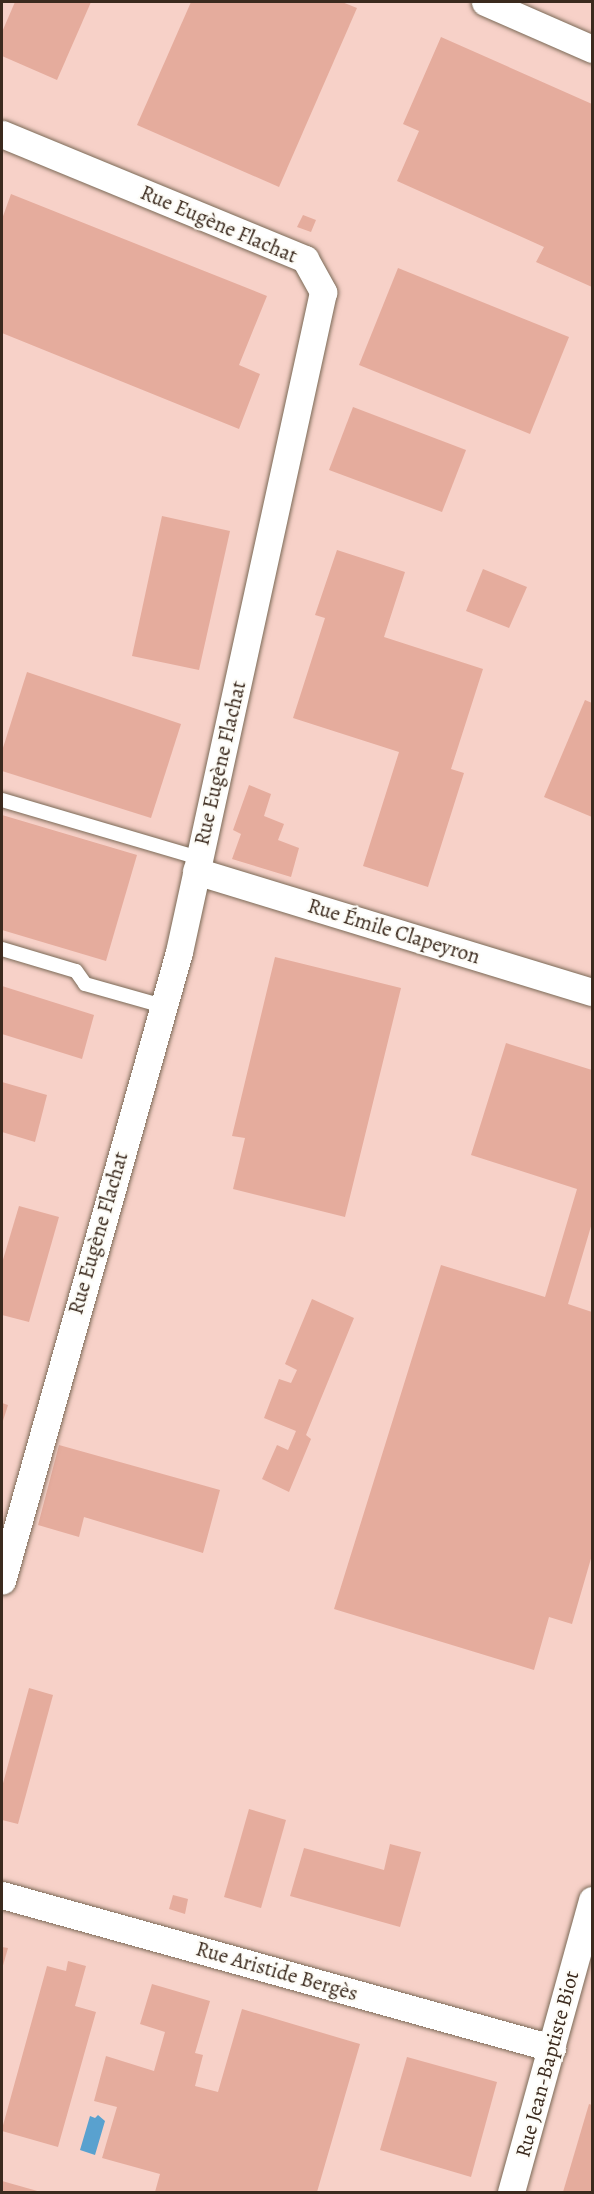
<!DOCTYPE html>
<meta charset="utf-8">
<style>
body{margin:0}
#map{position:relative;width:594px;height:2194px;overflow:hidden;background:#eedfbf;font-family:Alegreya,serif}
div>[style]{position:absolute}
.built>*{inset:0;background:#f7d1c8}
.water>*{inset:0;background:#59a1cf}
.building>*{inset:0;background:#e5ac9d}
.roads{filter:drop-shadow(0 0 2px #7a6956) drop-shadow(0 0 2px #7a6956)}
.service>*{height:14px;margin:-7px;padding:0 7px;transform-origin:7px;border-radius:7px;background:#fff}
.minor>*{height:27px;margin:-13.5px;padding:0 13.5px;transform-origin:13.5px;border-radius:13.5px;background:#fff}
span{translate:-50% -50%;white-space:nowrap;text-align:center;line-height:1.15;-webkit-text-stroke:4.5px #fdfcf7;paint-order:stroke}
.street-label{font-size:21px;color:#3b2a1e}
.frame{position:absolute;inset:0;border:3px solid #3b2a1e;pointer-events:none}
</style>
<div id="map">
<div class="built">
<div style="clip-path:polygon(2px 2px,592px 2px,592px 2192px,2px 2192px)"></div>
</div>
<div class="water">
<div style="clip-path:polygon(98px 2115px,105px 2121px,95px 2155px,80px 2150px,90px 2116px,95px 2118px)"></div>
</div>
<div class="building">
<div style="clip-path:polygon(15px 2px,91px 2px,57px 80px,2px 56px,2px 32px)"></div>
<div style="clip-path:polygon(191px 2px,342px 2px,357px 8px,279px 187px,137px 125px)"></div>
<div style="clip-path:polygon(441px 37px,592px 104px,592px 287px,536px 262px,544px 247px,397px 181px,419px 131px,403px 124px)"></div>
<div style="clip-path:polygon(11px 194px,267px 296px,239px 365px,260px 374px,239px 429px,2px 333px,2px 219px)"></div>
<div style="clip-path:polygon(303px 215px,316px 220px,311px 232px,297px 227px)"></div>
<div style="clip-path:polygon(398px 268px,569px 337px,530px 434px,359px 365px)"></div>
<div style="clip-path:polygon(353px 407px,466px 450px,442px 512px,329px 470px)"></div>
<div style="clip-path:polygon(162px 516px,230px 531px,199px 670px,132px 656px)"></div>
<div style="clip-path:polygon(337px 550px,405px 572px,384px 637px,483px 669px,451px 769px,464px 773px,428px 887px,363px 866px,399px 752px,293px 718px,325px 618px,315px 615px)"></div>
<div style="clip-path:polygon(483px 569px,527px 587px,509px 628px,466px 611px)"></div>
<div style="clip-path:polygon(27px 672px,181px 724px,151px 818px,2px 771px,2px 751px)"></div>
<div style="clip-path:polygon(585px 700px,592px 703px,592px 817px,544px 797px)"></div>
<div style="clip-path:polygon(249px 785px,271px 794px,264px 816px,284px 824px,278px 840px,299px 848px,291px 877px,232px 859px,241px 834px,233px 830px)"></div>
<div style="clip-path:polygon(2px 815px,137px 855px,106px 961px,2px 930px)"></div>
<div style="clip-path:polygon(275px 957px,401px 988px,345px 1217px,233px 1189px,245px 1138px,232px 1136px)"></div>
<div style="clip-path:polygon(2px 986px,94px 1015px,82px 1059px,2px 1034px)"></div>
<div style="clip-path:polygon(506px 1043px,592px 1070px,592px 1223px,568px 1304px,592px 1312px,592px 1555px,572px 1624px,549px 1617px,534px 1670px,334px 1609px,441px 1265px,545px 1297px,577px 1189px,471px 1155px)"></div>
<div style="clip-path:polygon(2px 1082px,47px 1095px,35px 1142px,2px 1132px)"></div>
<div style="clip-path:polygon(19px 1206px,59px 1217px,29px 1322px,2px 1315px,2px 1263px)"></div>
<div style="clip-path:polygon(312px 1299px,354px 1318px,306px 1435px,311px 1439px,289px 1492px,262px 1479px,277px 1445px,288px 1450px,296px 1431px,264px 1418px,279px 1379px,291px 1383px,297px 1370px,285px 1364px)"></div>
<div style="clip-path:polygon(2px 1403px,8px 1405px,2px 1424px)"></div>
<div style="clip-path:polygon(59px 1445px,220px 1490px,203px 1553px,84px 1517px,79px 1537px,38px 1525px)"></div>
<div style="clip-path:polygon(29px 1688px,53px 1695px,18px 1824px,2px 1820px,2px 1787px)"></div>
<div style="clip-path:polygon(249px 1809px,286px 1820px,261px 1908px,224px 1897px)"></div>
<div style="clip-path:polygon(390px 1844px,421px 1852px,400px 1927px,290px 1896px,304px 1848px,384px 1870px)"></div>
<div style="clip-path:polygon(173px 1895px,188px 1899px,185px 1914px,169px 1909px)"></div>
<div style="clip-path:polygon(2px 1947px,8px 1948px,2px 1969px)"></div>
<div style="clip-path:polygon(68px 1961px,86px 1966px,75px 2006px,96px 2012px,58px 2147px,2px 2131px,2px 2129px,47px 1966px,66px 1971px)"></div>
<div style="clip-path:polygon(152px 1984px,210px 2001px,195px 2053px,203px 2055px,195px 2086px,218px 2092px,242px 2009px,360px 2044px,317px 2192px,155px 2192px,160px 2174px,102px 2158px,117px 2107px,94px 2101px,106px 2056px,154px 2071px,165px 2032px,140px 2024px)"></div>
<div style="clip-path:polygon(407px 2057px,497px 2082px,471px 2177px,380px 2150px)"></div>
<div style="clip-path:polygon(589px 2104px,592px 2105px,592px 2192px,563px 2192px)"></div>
<div style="clip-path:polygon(2px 2181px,41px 2192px,2px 2192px)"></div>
</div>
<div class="roads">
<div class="service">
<div style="left:2px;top:800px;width:205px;rotate:16.4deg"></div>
<div style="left:2px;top:949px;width:77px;rotate:16.6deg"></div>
<div style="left:76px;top:971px;width:16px;rotate:55deg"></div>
<div style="left:85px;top:984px;width:81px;rotate:15.8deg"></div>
</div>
<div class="minor">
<div style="left:485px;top:2px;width:117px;rotate:23.7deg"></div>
<div style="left:2px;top:134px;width:328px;rotate:22.4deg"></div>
<div style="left:305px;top:259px;width:38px;rotate:61deg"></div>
<div style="left:323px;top:292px;width:676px;rotate:102.31deg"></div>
<div style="left:179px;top:952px;width:653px;rotate:105.72deg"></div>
<div style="left:196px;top:871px;width:414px;rotate:17deg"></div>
<div style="left:2px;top:1895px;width:571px;rotate:15.55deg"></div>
<div style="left:511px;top:2192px;width:303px;rotate:-74.5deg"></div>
</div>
</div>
<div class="street-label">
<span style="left:219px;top:224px;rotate:23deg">Rue Eugène Flachat</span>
<span style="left:220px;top:763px;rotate:-77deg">Rue Eugène Flachat</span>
<span style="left:394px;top:931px;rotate:17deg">Rue Émile Clapeyron</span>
<span style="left:98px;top:1233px;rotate:-74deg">Rue Eugène Flachat</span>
<span style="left:277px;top:1971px;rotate:16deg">Rue Aristide Bergès</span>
<span style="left:547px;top:2064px;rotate:-75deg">Rue Jean-Baptiste Biot</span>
</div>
<div class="frame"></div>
</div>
